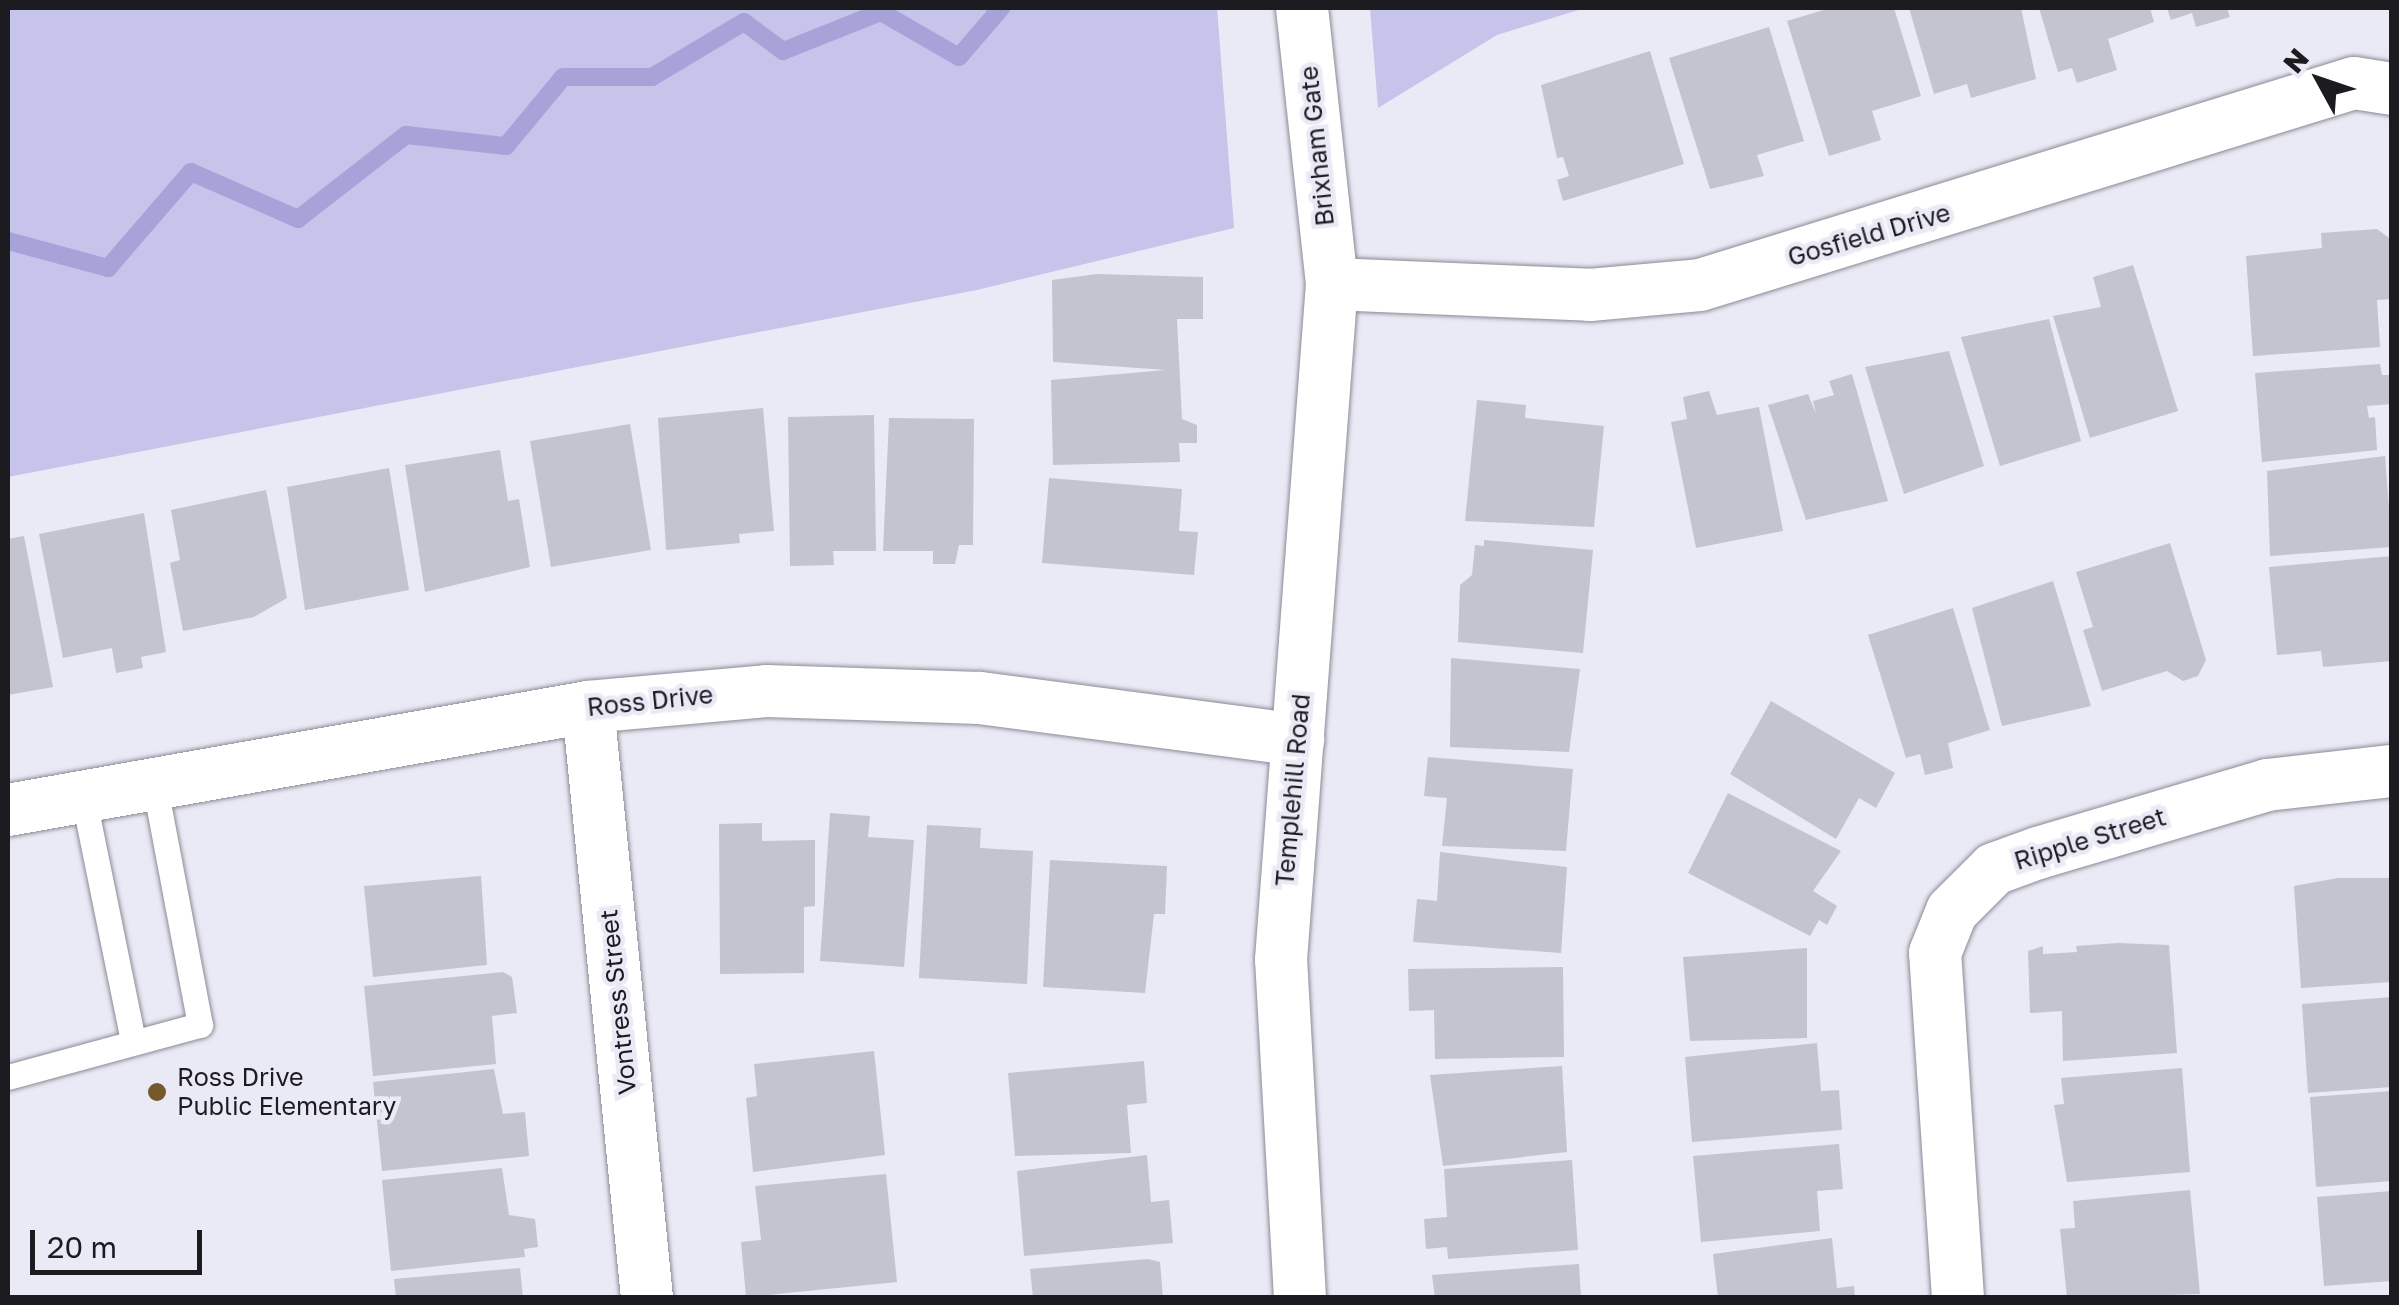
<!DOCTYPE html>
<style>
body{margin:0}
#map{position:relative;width:2399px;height:1305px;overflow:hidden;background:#eaeaf6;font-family:"Golos Text",sans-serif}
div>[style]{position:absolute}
.green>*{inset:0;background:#c6c4eb}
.stream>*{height:18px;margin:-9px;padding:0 9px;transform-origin:9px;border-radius:9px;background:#a7a3d9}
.building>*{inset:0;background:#c4c4d0}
.roads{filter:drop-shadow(0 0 2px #8b8b96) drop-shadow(0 0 2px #8b8b96)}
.lane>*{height:25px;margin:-12.5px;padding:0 12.5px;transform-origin:12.5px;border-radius:12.5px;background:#fff}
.street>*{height:52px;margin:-26px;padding:0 26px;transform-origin:26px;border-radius:26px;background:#fff}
.dots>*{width:28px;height:28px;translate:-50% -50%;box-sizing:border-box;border:5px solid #eaeaf6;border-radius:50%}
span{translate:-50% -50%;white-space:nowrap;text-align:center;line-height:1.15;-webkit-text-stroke:9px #eaeaf6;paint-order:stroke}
.street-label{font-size:25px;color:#1c1b20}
.poi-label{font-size:25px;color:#1c1b20}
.left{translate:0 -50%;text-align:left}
.frame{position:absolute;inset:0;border:10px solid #1c1b20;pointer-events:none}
.north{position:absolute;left:2269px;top:30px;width:100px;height:100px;-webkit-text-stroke:8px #eaeaf6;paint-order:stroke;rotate:310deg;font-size:28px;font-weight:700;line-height:40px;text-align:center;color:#1c1b20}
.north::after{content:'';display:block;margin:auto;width:35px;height:45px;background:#1c1b20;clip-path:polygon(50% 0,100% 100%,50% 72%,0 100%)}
.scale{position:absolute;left:30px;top:1230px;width:172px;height:45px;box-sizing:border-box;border:5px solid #1c1b20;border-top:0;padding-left:12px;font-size:30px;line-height:35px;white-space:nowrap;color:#1c1b20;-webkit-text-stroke:8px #eaeaf6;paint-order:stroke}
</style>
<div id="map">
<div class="green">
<div style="clip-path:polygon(8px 8px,1217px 8px,1234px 228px,977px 290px,8px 477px)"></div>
<div style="clip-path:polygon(1370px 8px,1585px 8px,1497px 35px,1378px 108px)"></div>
</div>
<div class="stream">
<div style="left:8px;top:241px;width:104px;rotate:15.1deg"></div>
<div style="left:108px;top:268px;width:127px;rotate:-49.2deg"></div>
<div style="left:191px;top:172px;width:117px;rotate:23.7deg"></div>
<div style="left:298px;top:219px;width:137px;rotate:-37.9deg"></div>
<div style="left:406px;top:135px;width:101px;rotate:6.3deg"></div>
<div style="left:506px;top:146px;width:89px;rotate:-50.4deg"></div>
<div style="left:563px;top:77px;width:89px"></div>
<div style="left:652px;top:77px;width:107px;rotate:-30.9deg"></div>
<div style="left:744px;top:22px;width:49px;rotate:36.6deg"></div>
<div style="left:783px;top:51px;width:105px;rotate:-21.7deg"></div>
<div style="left:881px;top:12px;width:90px;rotate:30deg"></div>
<div style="left:959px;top:57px;width:65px;rotate:-49.4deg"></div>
</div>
<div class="building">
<div style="clip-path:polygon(1830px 8px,1894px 8px,1921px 96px,1872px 111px,1881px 140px,1829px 156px,1787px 21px)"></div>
<div style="clip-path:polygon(1909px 8px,2021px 8px,2036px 79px,1971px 98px,1967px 84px,1934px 94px)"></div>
<div style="clip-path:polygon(2039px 8px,2150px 8px,2154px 22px,2108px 39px,2117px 70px,2077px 83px,2072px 68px,2058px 72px)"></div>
<div style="clip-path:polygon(2167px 8px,2227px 8px,2230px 17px,2196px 27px,2192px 13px,2171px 20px)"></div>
<div style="clip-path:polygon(1769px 27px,1804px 141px,1757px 155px,1764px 176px,1710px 189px,1669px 58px)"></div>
<div style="clip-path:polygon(1650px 51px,1684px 164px,1563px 201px,1557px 180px,1569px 176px,1563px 157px,1557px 158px,1541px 85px)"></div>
<div style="clip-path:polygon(2377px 229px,2392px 240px,2392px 299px,2377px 300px,2380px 347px,2253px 356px,2246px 256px,2322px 248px,2321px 233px)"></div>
<div style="clip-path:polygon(2133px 265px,2178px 411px,2090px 438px,2053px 316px,2101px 307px,2093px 277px)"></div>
<div style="clip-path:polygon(1097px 274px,1203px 277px,1203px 319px,1177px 319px,1182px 419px,1197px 425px,1197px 443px,1179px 443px,1180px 462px,1053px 465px,1051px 380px,1166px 370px,1053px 362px,1052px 280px)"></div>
<div style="clip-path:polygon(2049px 319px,2081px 441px,2000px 466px,1961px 337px)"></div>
<div style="clip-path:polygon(1949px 351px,1984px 466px,1904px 494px,1865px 367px)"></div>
<div style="clip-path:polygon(2380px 364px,2382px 375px,2392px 375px,2392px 404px,2367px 406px,2369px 418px,2375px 417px,2377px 450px,2262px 462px,2255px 373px)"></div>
<div style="clip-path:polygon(1852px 374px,1888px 501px,1806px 520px,1768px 405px,1808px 394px,1816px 414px,1813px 401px,1834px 395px,1829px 381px)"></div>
<div style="clip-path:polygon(1709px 391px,1717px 415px,1759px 407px,1783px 531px,1696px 548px,1671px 422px,1687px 419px,1683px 397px)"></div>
<div style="clip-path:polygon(1477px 400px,1526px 405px,1525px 418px,1604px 426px,1594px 527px,1465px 521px)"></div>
<div style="clip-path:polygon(763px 408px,774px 531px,739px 534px,740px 543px,666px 550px,658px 418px)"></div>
<div style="clip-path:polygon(874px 415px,876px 551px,833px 551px,834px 565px,790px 566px,788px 417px)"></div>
<div style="clip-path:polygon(889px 418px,974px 419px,973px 545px,959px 545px,955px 564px,933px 564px,933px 551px,883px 551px)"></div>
<div style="clip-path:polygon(630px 424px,651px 550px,551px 567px,530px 441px)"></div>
<div style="clip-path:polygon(500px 450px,508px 501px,519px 499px,530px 567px,425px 592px,405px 465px)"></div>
<div style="clip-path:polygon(2385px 456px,2392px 547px,2270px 556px,2267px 471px)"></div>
<div style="clip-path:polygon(389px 468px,409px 590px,305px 610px,287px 487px)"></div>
<div style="clip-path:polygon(1049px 478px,1182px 489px,1179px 531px,1198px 532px,1194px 575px,1042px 563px)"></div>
<div style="clip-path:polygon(266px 490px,287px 598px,254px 617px,183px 631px,170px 563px,180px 560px,171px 510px)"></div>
<div style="clip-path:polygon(144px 513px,166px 652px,141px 657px,143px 668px,116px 673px,112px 648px,63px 658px,39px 534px)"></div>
<div style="clip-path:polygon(24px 536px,53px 687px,8px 695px,8px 539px)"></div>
<div style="clip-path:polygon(1484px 540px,1593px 550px,1583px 653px,1458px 642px,1460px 585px,1472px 575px,1475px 545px,1484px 546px)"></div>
<div style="clip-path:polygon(2170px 543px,2206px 660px,2198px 676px,2183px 681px,2167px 671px,2102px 691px,2083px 630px,2093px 627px,2076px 572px)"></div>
<div style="clip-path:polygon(2392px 556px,2392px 661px,2323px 667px,2321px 651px,2277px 655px,2269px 567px)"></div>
<div style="clip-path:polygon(2053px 581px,2091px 706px,2002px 726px,1972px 608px)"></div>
<div style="clip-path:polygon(1953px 608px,1990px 730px,1948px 743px,1953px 768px,1925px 775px,1920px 754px,1906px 758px,1868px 635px)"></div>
<div style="clip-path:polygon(1451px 658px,1580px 669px,1569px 752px,1450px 747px)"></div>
<div style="clip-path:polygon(1771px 701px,1895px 773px,1876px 808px,1859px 798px,1836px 839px,1730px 774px)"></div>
<div style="clip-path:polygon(1428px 757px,1573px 769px,1566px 851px,1442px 846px,1447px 798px,1424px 796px)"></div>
<div style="clip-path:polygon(1728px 793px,1841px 851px,1813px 891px,1837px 906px,1827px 925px,1819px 920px,1810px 936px,1688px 873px)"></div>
<div style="clip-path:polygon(830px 813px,870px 816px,868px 837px,914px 840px,904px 967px,820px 961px)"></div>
<div style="clip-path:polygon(762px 823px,762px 841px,815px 840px,815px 906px,804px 907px,804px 973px,720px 974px,719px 824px)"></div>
<div style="clip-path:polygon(927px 825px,981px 828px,980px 848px,1033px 851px,1027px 984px,919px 978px)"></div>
<div style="clip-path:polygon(1440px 852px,1567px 867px,1561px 953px,1413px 942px,1417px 899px,1437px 901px)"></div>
<div style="clip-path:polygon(1050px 860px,1167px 866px,1165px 914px,1154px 914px,1145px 993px,1043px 987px)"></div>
<div style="clip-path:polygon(481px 876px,487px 965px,373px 977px,364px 886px)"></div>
<div style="clip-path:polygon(2338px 878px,2392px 878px,2392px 982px,2301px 988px,2294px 886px)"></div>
<div style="clip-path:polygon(2118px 943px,2169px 945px,2177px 1053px,2063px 1061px,2062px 1011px,2030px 1013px,2028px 951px,2043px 946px,2043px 954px,2077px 952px,2076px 946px)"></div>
<div style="clip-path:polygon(1807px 948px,1807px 1038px,1690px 1041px,1683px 957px)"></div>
<div style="clip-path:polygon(1563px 967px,1564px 1057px,1435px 1059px,1434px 1010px,1409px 1011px,1408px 969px)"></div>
<div style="clip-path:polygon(503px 972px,512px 977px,517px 1013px,492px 1016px,496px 1064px,373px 1076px,364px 986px)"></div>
<div style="clip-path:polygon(2392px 997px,2392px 1087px,2308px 1093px,2302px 1004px)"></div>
<div style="clip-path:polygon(1817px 1043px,1821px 1091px,1839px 1090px,1842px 1130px,1692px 1142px,1685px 1057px)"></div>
<div style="clip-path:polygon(874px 1051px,885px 1155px,753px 1172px,746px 1098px,757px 1096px,754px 1064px)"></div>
<div style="clip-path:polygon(1144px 1061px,1147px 1103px,1127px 1105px,1131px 1153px,1015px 1156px,1008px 1073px)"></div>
<div style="clip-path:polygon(1562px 1066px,1567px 1152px,1443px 1166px,1430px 1075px)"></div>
<div style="clip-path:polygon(2182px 1068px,2190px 1172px,2067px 1182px,2054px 1105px,2064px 1104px,2061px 1078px)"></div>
<div style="clip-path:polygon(494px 1069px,503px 1114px,525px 1112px,529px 1156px,382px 1171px,373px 1082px)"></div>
<div style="clip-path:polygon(2392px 1091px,2392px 1181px,2316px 1187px,2310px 1097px)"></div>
<div style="clip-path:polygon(1839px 1144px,1843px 1189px,1817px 1191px,1820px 1231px,1701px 1242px,1693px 1156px)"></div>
<div style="clip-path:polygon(1147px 1155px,1151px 1202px,1169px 1200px,1173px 1243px,1024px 1256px,1017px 1171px)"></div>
<div style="clip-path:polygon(1572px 1160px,1578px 1250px,1448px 1259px,1447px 1247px,1426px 1249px,1424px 1219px,1447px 1217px,1444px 1169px)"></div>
<div style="clip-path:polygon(502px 1168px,509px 1215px,535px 1219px,538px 1247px,524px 1249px,525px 1257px,391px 1271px,382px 1180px)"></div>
<div style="clip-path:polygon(886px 1174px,897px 1282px,746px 1297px,741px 1242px,761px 1240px,755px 1186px)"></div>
<div style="clip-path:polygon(2190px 1190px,2200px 1294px,2067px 1298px,2060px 1229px,2075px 1228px,2073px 1201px)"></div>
<div style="clip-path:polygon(2392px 1191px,2392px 1281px,2324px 1286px,2317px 1197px)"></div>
<div style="clip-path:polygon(1832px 1238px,1837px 1288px,1854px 1286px,1855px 1298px,1718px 1298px,1713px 1254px)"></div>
<div style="clip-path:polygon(1148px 1259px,1160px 1262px,1163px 1298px,1033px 1298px,1030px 1269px)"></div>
<div style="clip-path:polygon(1579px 1264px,1581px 1298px,1435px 1298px,1432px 1275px)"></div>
<div style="clip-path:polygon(520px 1268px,523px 1298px,396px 1298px,394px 1279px)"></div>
</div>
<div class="roads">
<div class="lane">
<div style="left:83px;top:795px;width:250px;rotate:78.5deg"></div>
<div style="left:8px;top:1077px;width:199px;rotate:-15.2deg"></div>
<div style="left:200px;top:1025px;width:248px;rotate:-100.7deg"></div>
</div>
<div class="street">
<div style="left:1332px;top:284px;width:258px;rotate:2.4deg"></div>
<div style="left:1590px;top:295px;width:110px;rotate:-5.2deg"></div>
<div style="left:1700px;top:285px;width:684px;rotate:-17.16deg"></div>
<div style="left:2354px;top:83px;width:38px;rotate:9deg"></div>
<div style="left:588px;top:707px;width:594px;rotate:84.3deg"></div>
<div style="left:8px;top:810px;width:589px;rotate:-10.07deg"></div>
<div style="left:588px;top:707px;width:179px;rotate:-5.1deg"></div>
<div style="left:766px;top:691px;width:214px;rotate:1.9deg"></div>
<div style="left:980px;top:698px;width:321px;rotate:7.5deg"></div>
<div style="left:1300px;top:1298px;width:339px;rotate:-93.2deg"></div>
<div style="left:1281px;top:960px;width:678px;rotate:-85.69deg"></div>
<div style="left:1332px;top:284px;width:278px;rotate:-96.2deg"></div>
<div style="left:1958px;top:1298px;width:346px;rotate:-93.8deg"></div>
<div style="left:1935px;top:953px;width:45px;rotate:-68deg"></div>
<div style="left:1952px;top:911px;width:59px;rotate:-45deg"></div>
<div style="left:1994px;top:869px;width:47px;rotate:-20deg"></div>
<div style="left:2038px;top:853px;width:239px;rotate:-16.5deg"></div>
<div style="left:2267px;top:785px;width:126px;rotate:-6.4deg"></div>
</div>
</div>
<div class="dots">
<div style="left:157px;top:1092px;background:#75592c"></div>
</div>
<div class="street-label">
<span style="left:1317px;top:146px;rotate:-96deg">Brixham Gate</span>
<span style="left:1869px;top:235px;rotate:-16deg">Gosfield Drive</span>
<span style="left:650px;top:701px;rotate:-6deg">Ross Drive</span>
<span style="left:1293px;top:790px;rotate:-85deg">Templehill Road</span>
<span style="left:2090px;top:839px;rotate:-17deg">Ripple Street</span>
<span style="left:618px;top:1002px;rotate:-96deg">Vontress Street</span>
</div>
<div class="poi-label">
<span class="left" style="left:177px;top:1092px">Ross Drive<br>Public Elementary</span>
</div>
<div class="frame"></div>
<div class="north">N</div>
<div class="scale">20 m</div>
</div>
